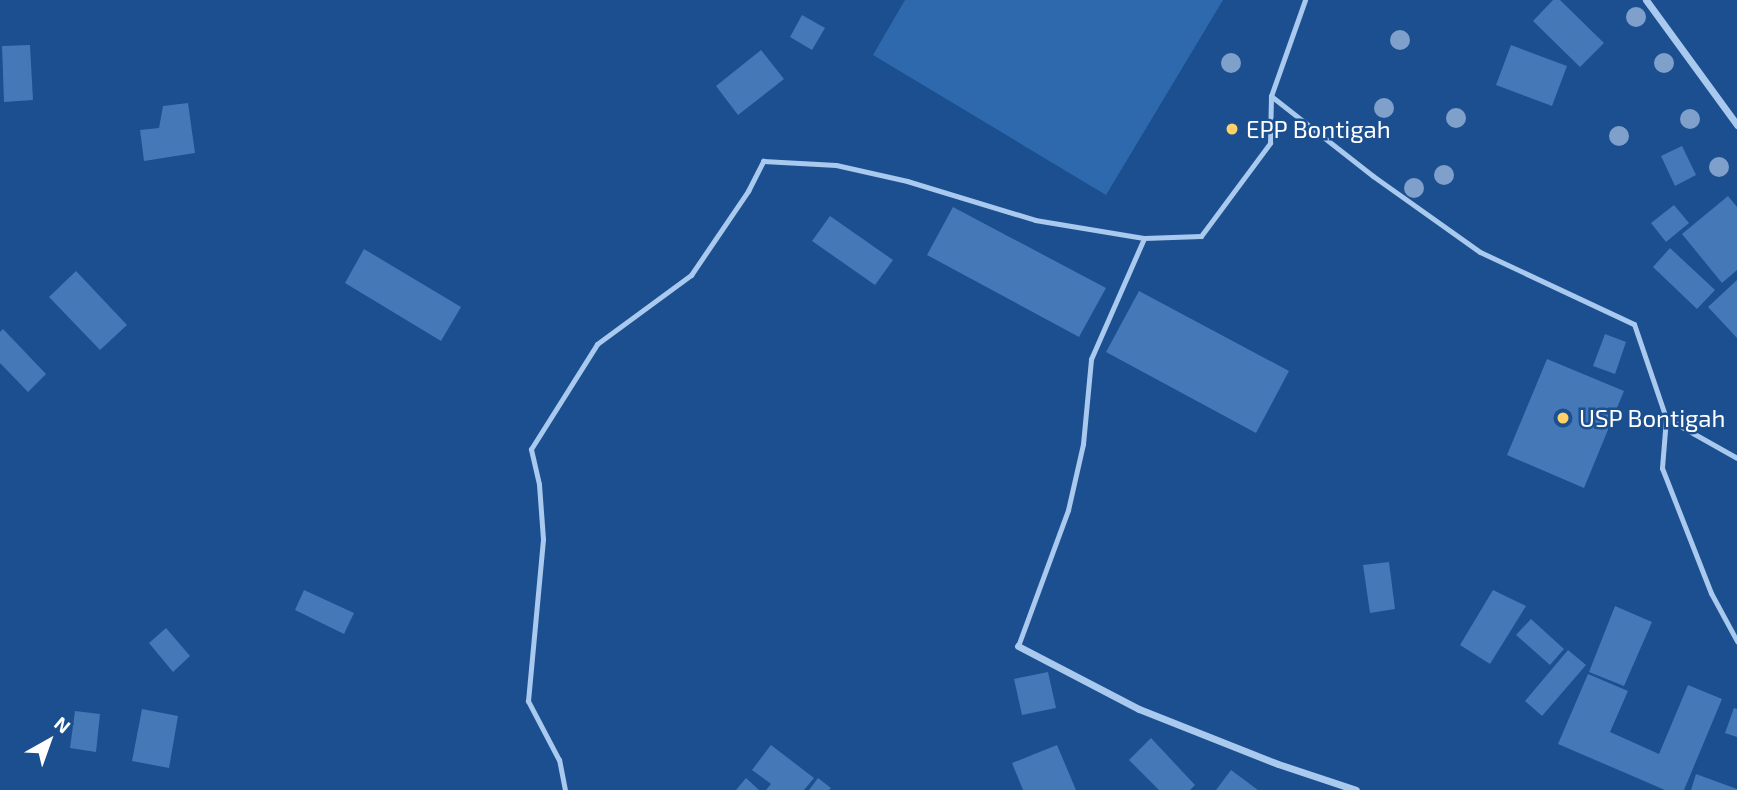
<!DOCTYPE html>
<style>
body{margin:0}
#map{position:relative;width:1737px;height:790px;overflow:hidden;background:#1b4f8f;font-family:"Exo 2",sans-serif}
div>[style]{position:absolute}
.green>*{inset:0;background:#2e69ad}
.building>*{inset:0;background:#4478b7}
.service>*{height:5px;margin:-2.5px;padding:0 2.5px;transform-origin:2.5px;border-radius:2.5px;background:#a9c9ee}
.minor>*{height:7px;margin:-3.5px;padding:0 3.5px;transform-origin:3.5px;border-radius:3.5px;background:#a9c9ee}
.trees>*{width:20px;height:20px;margin:-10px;border-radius:50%;background:#7ea0ca}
.dots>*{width:19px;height:19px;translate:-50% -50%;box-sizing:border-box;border:4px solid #1b4f8f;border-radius:50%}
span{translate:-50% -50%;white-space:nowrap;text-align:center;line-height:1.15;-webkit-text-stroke:5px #1b4f8f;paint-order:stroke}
.poi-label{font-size:24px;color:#fff}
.left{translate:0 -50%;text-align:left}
.north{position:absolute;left:14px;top:706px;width:70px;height:70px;-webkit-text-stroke:5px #1b4f8f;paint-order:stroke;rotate:40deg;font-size:19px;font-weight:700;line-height:28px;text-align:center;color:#fff}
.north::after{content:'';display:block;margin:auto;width:24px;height:32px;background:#fff;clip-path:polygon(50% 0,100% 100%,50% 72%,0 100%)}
</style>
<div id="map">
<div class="green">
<div style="clip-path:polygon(905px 0,1223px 0,1106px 195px,873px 55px)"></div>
</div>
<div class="building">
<div style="clip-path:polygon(1553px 0,1560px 0,1604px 43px,1580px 67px,1533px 21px)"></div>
<div style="clip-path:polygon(802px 15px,825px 28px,812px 50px,790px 37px)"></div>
<div style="clip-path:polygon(30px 45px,33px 100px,4px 102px,2px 46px)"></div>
<div style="clip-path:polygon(1511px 45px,1567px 66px,1552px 106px,1496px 85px)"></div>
<div style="clip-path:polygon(761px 50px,784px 79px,738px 115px,716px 86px)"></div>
<div style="clip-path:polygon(188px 103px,195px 153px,144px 161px,140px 130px,159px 128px,163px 106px)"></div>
<div style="clip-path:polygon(1682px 146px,1696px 175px,1675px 186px,1661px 156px)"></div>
<div style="clip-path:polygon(1728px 196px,1737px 207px,1737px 270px,1722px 283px,1682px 234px)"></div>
<div style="clip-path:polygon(1674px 205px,1689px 223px,1666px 242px,1651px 223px)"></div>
<div style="clip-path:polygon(953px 207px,1106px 288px,1079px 337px,927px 255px)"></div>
<div style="clip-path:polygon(830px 216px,893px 260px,875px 285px,812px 241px)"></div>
<div style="clip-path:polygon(1670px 248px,1715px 290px,1697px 309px,1653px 267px)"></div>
<div style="clip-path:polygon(364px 249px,461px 307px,441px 341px,345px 283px)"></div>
<div style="clip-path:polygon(76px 271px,127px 325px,100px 350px,49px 297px)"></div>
<div style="clip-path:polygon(1737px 280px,1737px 338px,1708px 307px)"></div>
<div style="clip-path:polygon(1139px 291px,1289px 371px,1256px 433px,1106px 352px)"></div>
<div style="clip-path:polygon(3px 329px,46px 374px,28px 392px,0 363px,0 332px)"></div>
<div style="clip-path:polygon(1605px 334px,1626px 342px,1615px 374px,1593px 366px)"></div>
<div style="clip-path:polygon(1547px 359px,1624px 391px,1584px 488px,1507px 455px)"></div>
<div style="clip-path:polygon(1389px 562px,1395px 609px,1370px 613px,1363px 565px)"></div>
<div style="clip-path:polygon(304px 590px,354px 613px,344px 634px,295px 610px)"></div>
<div style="clip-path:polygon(1493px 590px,1526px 606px,1490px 664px,1460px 645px)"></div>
<div style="clip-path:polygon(1615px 606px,1652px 622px,1624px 686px,1589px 672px)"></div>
<div style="clip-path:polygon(1531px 619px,1564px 649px,1550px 665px,1516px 635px)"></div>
<div style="clip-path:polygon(166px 628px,190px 656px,173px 672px,149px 643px)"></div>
<div style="clip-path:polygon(1568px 650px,1586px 665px,1542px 716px,1525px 701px)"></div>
<div style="clip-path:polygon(1048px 672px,1056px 708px,1022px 715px,1014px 679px)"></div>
<div style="clip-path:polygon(1588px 674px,1628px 691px,1610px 732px,1659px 754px,1688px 685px,1722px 699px,1684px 790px,1665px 790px,1558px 744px)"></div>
<div style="clip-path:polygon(1734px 708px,1737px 709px,1737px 737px,1725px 733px)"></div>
<div style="clip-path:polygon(142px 709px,178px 716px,169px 768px,132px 761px)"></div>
<div style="clip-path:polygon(75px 711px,100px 714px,96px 752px,70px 748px)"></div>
<div style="clip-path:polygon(1151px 738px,1195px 785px,1190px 790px,1159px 790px,1129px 760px)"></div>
<div style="clip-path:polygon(771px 745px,814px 778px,804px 790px,766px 790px,771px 784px,752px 770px)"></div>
<div style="clip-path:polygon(1057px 745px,1076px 790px,1023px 790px,1012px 763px)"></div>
<div style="clip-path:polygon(1231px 770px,1258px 790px,1216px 790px)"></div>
<div style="clip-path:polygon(1696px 774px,1737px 789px,1737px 790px,1691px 790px)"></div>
<div style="clip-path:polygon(746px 778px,759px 790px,736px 790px)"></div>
<div style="clip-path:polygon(818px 778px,831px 788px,829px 790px,809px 790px)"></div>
</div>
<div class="service">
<div style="left:1271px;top:96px;width:130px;rotate:38.1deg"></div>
<div style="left:1373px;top:176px;width:131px;rotate:35.4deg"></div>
<div style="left:1480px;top:252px;width:170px;rotate:25.1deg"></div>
<div style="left:1634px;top:324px;width:99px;rotate:71.2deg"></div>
<div style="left:1666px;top:418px;width:81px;rotate:29.4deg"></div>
<div style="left:1666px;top:418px;width:50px;rotate:94.6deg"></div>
<div style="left:1662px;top:468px;width:134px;rotate:68.6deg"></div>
<div style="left:1711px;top:593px;width:55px;rotate:61.6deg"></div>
<div style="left:1018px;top:646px;width:145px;rotate:-69.8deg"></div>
<div style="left:1068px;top:510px;width:68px;rotate:-77.2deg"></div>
<div style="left:1083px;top:444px;width:85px;rotate:-84.6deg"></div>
<div style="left:1091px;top:359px;width:132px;rotate:-66.3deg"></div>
<div style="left:565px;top:790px;width:31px;rotate:-101deg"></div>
<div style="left:559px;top:760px;width:67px;rotate:-117.7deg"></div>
<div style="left:528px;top:701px;width:163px;rotate:-84.7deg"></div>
<div style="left:543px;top:539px;width:55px;rotate:-94.2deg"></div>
<div style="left:539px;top:484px;width:36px;rotate:-103deg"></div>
<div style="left:531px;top:449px;width:124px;rotate:-57.8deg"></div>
<div style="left:597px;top:344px;width:117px;rotate:-36.3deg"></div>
<div style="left:691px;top:275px;width:102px;rotate:-55.8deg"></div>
<div style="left:748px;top:191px;width:34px;rotate:-63deg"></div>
<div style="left:763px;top:161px;width:73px;rotate:3.1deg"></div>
<div style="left:836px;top:165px;width:73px;rotate:12.7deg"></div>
<div style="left:907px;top:181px;width:134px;rotate:16.9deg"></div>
<div style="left:1035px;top:220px;width:110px;rotate:9.4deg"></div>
<div style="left:1144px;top:238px;width:57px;rotate:-2deg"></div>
<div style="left:1201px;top:236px;width:116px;rotate:-53.4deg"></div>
<div style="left:1270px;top:143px;width:47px;rotate:-88.8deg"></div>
<div style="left:1271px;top:96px;width:102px;rotate:-70.5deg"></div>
</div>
<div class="minor">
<div style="left:1646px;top:0;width:155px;rotate:53.9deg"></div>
<div style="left:1018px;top:646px;width:136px;rotate:27.5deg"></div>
<div style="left:1139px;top:709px;width:149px;rotate:21.6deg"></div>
<div style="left:1278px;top:764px;width:82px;rotate:18.4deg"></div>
</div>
<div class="trees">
<div style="left:1636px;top:17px"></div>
<div style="left:1400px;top:40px"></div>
<div style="left:1231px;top:63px"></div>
<div style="left:1664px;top:63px"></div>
<div style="left:1384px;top:108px"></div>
<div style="left:1456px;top:118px"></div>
<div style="left:1690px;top:119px"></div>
<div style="left:1619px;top:136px"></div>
<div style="left:1719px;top:167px"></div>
<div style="left:1444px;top:175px"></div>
<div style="left:1414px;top:188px"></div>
</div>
<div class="dots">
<div style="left:1232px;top:129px;background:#ffd166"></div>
<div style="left:1563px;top:418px;background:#ffd166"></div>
</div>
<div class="poi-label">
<span class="left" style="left:1246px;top:129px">EPP Bontigah</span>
<span class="left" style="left:1579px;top:418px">USP Bontigah</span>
</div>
<div class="north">N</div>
</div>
